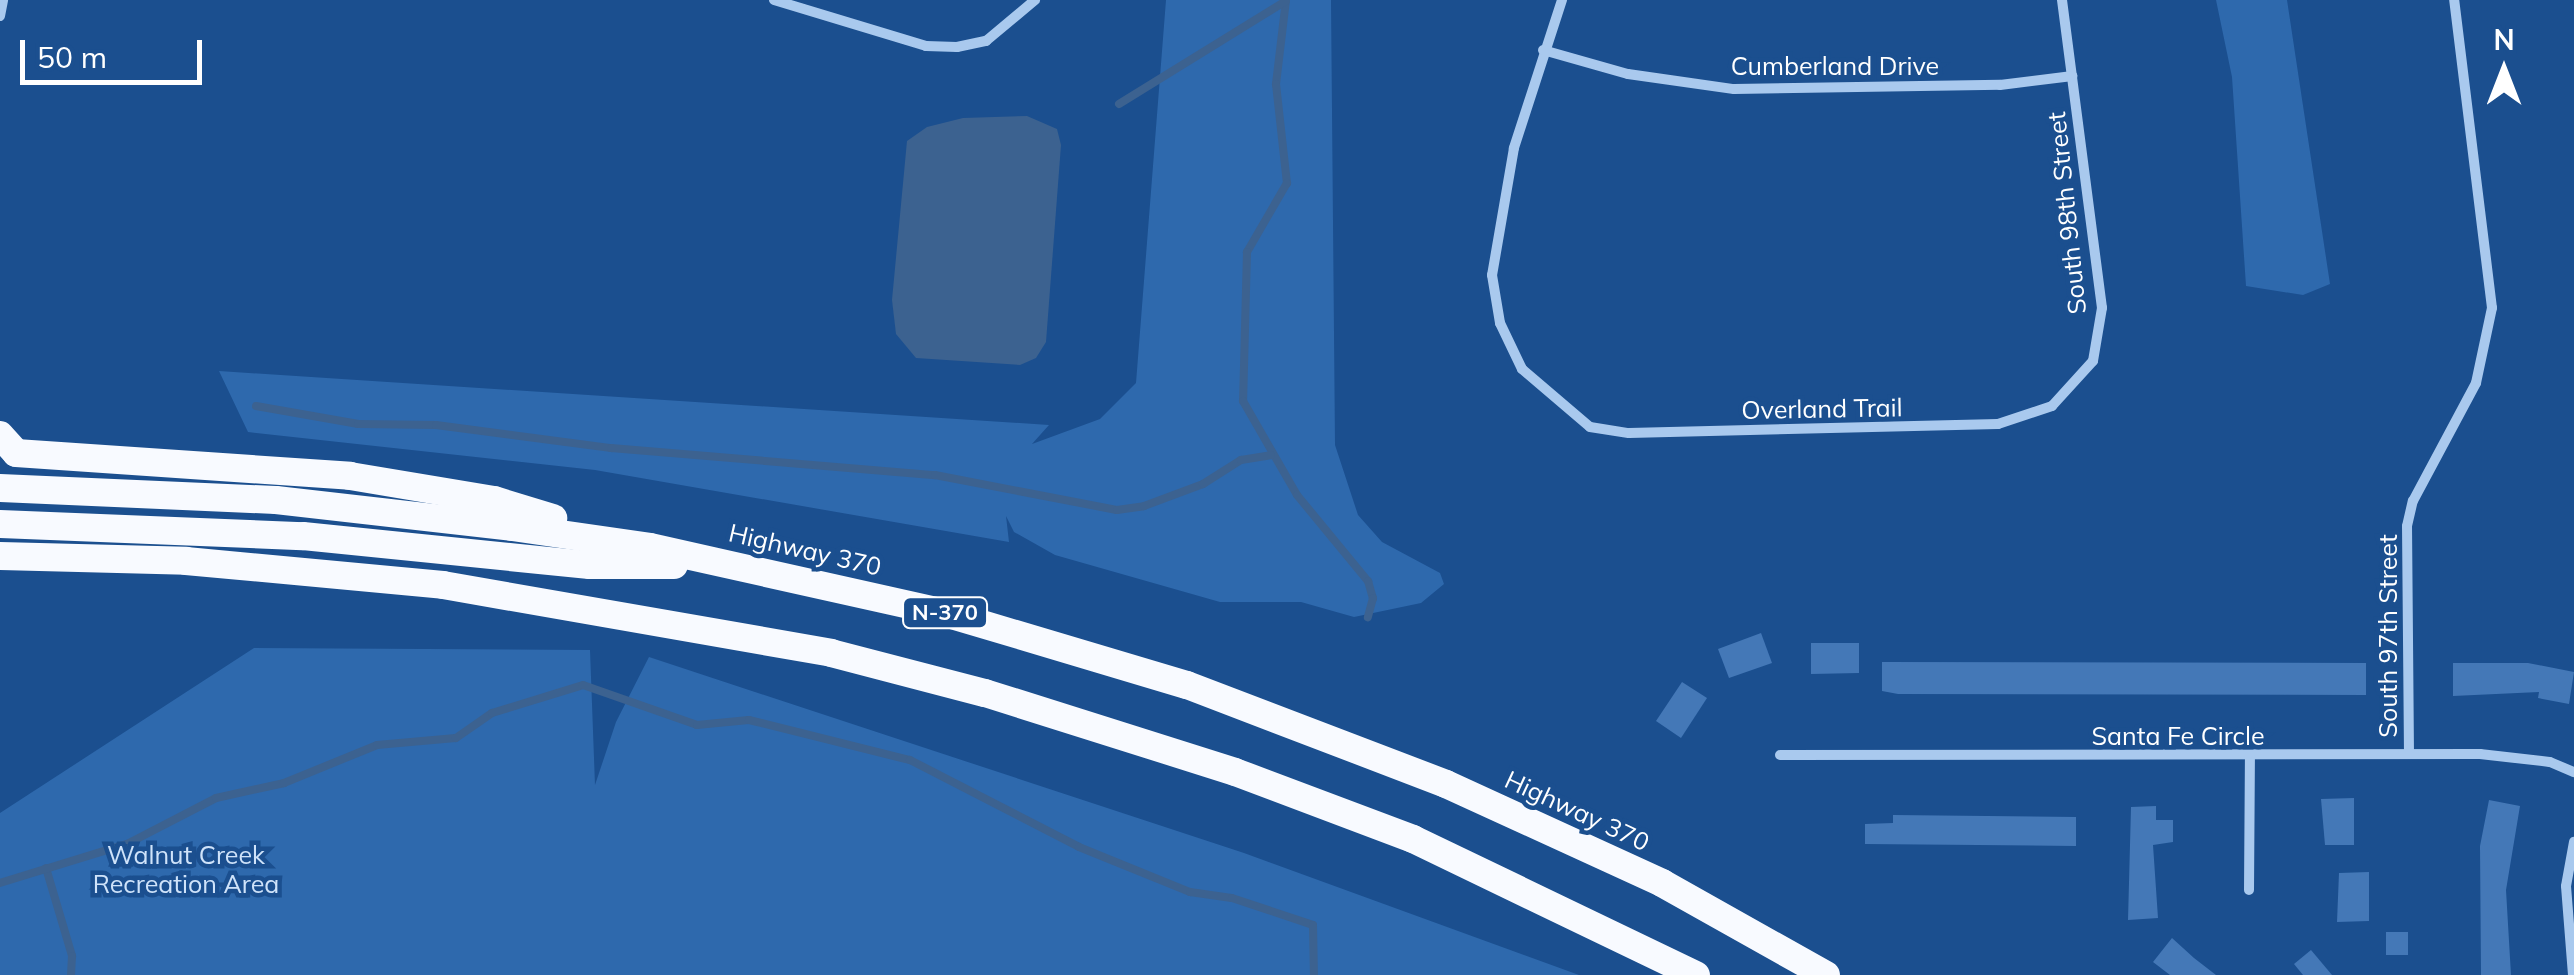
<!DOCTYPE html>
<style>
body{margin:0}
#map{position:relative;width:2574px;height:975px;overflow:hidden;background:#1b4f8f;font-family:Mulish,sans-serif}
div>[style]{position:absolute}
.green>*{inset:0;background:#2e69ad}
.water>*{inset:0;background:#3c6290}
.stream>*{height:8px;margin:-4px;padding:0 4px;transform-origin:4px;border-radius:4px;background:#3c6290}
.building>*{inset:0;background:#4478b7}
.minor>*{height:10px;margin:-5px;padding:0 5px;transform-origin:5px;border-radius:5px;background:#a9c9ee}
.trunk>*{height:28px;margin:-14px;padding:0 14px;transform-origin:14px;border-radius:14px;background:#f8faff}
span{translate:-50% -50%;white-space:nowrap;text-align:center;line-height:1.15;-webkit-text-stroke:9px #1b4f8f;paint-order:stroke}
.shield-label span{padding:2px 8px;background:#1b4f8f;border:2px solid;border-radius:8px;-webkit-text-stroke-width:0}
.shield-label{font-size:22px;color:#fff;font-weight:700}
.street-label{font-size:25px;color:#fff}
.park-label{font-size:25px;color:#cfe3fa}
.north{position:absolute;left:2454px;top:20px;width:100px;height:100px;-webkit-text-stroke:8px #1b4f8f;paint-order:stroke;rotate:0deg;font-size:28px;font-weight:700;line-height:40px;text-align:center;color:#fff}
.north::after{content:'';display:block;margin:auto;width:35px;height:45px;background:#fff;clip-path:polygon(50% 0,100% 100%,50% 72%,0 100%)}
.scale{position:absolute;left:20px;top:40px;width:182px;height:45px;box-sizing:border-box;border:5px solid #fff;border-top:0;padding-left:12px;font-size:30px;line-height:35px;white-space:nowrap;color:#fff;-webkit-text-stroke:8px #1b4f8f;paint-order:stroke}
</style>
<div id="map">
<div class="green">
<div style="clip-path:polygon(1166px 0,1331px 0,1335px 445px,1358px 515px,1382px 542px,1440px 573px,1444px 584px,1421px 603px,1354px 617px,1301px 602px,1220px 602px,1055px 555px,1014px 532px,1006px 516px,1009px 542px,595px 470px,248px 432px,219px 371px,1049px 425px,1032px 444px,1100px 419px,1136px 383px)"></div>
<div style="clip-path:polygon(2216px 0,2287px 0,2330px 284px,2303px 295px,2246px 286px,2232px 77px)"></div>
<div style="clip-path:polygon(254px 648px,590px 650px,595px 785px,616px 722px,649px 657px,1244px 853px,1579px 975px,0 975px,0 813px)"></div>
</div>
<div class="water">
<div style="clip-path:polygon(1027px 116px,1057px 129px,1061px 145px,1046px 342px,1036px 358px,1020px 365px,916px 358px,896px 334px,892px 300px,907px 141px,927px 127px,963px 118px)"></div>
</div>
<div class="stream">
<div style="left:1286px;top:0;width:85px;rotate:96.8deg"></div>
<div style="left:1276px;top:84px;width:100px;rotate:83.7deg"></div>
<div style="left:1287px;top:183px;width:80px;rotate:120.1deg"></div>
<div style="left:1247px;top:252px;width:149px;rotate:91.5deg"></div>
<div style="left:1243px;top:401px;width:108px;rotate:60.1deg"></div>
<div style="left:1297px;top:495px;width:112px;rotate:50.5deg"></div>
<div style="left:1368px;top:581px;width:18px;rotate:74deg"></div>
<div style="left:1373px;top:598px;width:20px;rotate:105deg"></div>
<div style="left:1119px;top:104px;width:196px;rotate:-31.7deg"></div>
<div style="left:256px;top:406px;width:104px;rotate:10deg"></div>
<div style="left:358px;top:424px;width:78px;rotate:0.7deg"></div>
<div style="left:436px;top:425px;width:177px;rotate:7.5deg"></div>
<div style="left:611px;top:448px;width:325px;rotate:4.8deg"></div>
<div style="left:935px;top:475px;width:185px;rotate:10.9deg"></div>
<div style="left:1117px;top:510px;width:27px;rotate:-8deg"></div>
<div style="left:1144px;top:506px;width:63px;rotate:-20.4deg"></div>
<div style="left:1203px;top:484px;width:45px;rotate:-32.3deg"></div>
<div style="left:1241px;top:460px;width:30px;rotate:-9deg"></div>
<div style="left:46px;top:868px;width:92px;rotate:73.5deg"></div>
<div style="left:72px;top:956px;width:19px;rotate:93deg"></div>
<div style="left:0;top:883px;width:133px;rotate:-17.1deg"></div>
<div style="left:127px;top:844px;width:100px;rotate:-27.3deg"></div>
<div style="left:216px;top:798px;width:70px;rotate:-12.4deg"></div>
<div style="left:284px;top:783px;width:100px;rotate:-22.2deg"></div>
<div style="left:377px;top:745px;width:79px;rotate:-5.1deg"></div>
<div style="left:456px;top:738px;width:44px;rotate:-34.8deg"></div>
<div style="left:492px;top:713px;width:95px;rotate:-17.1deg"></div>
<div style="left:583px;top:685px;width:121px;rotate:19.3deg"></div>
<div style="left:697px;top:725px;width:52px;rotate:-5.5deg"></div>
<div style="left:749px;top:720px;width:166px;rotate:14deg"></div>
<div style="left:910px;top:760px;width:190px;rotate:27.2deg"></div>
<div style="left:1079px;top:847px;width:120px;rotate:22.1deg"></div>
<div style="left:1190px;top:892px;width:42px;rotate:8.1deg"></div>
<div style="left:1232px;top:898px;width:85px;rotate:18.4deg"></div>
<div style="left:1313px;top:925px;width:50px;rotate:88.9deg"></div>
</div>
<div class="building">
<div style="clip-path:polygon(1761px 633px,1772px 663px,1729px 678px,1718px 649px)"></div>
<div style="clip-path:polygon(1811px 643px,1859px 643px,1859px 673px,1811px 674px)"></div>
<div style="clip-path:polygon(1882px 662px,2366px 663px,2366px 695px,1898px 694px,1882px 691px)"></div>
<div style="clip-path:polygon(2453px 663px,2528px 663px,2574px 672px,2569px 704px,2538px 698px,2539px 692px,2453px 696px)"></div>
<div style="clip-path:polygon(1682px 682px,1707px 698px,1681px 738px,1656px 721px)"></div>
<div style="clip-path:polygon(2354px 798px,2354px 845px,2325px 845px,2321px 799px)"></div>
<div style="clip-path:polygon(2489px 800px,2520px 806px,2506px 890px,2511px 975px,2481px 975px,2480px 846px)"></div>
<div style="clip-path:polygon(2156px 806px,2156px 820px,2173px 820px,2173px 842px,2153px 845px,2158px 918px,2128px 920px,2131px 807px)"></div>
<div style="clip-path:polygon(1893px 815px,2076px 817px,2076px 846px,1865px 844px,1865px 824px,1893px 823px)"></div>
<div style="clip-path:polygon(2369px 872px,2369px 921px,2337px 922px,2339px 873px)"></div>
<div style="clip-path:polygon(2386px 932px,2408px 932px,2408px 955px,2386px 955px)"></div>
<div style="clip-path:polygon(2172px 938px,2194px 958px,2216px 975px,2170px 975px,2153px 962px)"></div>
<div style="clip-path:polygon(2311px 950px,2332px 975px,2303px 975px,2294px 964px)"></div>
</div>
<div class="minor">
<div style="left:774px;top:0;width:159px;rotate:16.8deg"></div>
<div style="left:926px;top:46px;width:31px;rotate:2deg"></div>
<div style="left:957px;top:47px;width:30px;rotate:-12deg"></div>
<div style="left:986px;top:41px;width:64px;rotate:-39.9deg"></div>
<div style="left:1562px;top:0;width:156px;rotate:108deg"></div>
<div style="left:1514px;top:148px;width:129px;rotate:99.8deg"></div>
<div style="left:1492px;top:275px;width:49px;rotate:80.5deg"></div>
<div style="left:1500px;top:323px;width:51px;rotate:64.4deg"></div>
<div style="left:1522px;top:369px;width:89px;rotate:40.5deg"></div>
<div style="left:1590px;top:427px;width:39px;rotate:9deg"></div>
<div style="left:1629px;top:433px;width:369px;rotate:-1.4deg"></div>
<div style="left:1998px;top:424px;width:57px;rotate:-18.4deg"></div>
<div style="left:2052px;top:406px;width:61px;rotate:-47.7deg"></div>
<div style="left:2093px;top:361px;width:54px;rotate:-80.4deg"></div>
<div style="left:2102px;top:308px;width:311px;rotate:-97.4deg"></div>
<div style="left:0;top:16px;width:16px;rotate:-79deg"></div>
<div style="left:1543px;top:50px;width:88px;rotate:15.8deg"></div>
<div style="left:1628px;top:74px;width:107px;rotate:8.1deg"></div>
<div style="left:1734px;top:89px;width:266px;rotate:-0.9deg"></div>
<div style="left:2000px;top:85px;width:73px;rotate:-7.1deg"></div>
<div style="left:2409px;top:754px;width:228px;rotate:-90.5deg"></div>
<div style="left:2407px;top:526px;width:26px;rotate:-77deg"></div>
<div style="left:2413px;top:501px;width:134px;rotate:-61.9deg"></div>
<div style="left:2476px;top:383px;width:77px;rotate:-78deg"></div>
<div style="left:2492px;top:308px;width:310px;rotate:-97deg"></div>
<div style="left:1780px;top:755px;width:700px;rotate:-0.08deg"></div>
<div style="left:2480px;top:754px;width:70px;rotate:6.5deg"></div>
<div style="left:2550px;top:762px;width:26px;rotate:23deg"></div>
<div style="left:2249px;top:890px;width:134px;rotate:-89.6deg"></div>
<div style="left:2573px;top:975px;width:89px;rotate:-94.5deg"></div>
<div style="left:2566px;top:886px;width:45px;rotate:-79.7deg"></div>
</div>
<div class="trunk">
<div style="left:0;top:435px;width:24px;rotate:48deg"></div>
<div style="left:16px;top:453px;width:335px;rotate:3.9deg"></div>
<div style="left:350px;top:476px;width:146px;rotate:9.5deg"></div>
<div style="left:494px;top:500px;width:62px;rotate:17deg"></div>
<div style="left:0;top:488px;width:276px;rotate:2.5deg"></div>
<div style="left:276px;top:500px;width:238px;rotate:6.5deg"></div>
<div style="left:512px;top:527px;width:139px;rotate:8.2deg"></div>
<div style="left:650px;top:547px;width:302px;rotate:12.6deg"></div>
<div style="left:945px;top:613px;width:252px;rotate:16.6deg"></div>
<div style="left:1187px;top:685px;width:277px;rotate:20.9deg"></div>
<div style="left:1446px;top:784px;width:238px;rotate:24.6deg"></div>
<div style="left:1662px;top:883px;width:188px;rotate:29.3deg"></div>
<div style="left:0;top:524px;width:303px;rotate:2.3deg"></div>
<div style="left:303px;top:536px;width:288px;rotate:5.8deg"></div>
<div style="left:590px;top:565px;width:84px"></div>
<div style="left:0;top:556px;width:186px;rotate:1.5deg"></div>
<div style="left:186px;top:561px;width:258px;rotate:5.3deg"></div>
<div style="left:443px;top:585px;width:394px;rotate:9.9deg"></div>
<div style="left:831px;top:653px;width:159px;rotate:14.6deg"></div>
<div style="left:985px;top:693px;width:262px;rotate:17.5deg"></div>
<div style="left:1235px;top:772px;width:190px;rotate:20.6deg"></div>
<div style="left:1413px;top:839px;width:314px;rotate:25.7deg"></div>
</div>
<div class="shield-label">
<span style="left:945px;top:613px">N-370</span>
</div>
<div class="street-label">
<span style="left:1835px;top:66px">Cumberland Drive</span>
<span style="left:2067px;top:213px;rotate:-96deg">South 98th Street</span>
<span style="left:1822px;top:409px;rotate:-1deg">Overland Trail</span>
<span style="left:805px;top:550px;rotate:13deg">Highway 370</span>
<span style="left:2388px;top:636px;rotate:-90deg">South 97th Street</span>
<span style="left:2178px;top:736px">Santa Fe Circle</span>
<span style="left:1577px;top:811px;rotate:25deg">Highway 370</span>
</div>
<div class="park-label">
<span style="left:186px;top:870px">Walnut Creek<br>Recreation Area</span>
</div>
<div class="north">N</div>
<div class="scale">50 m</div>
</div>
